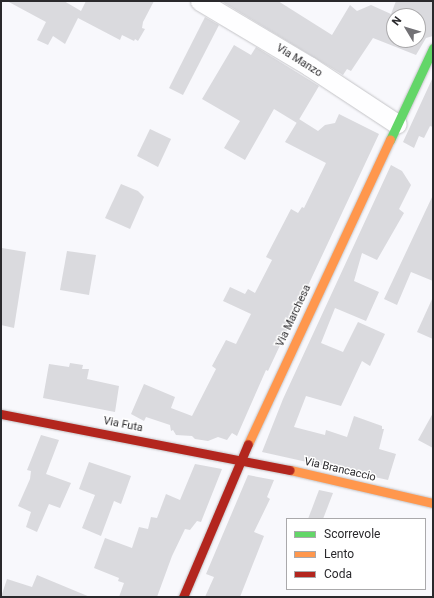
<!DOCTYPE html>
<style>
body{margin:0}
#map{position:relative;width:434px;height:598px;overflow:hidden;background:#f8f8fc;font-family:Roboto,sans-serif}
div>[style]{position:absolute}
.building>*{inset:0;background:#dadade}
.roads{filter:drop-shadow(0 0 1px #c4c4c7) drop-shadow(0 0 1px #c4c4c7)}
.street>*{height:19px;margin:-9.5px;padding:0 9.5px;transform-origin:9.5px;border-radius:9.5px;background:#fefeff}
.fast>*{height:9px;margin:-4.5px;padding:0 4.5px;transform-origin:4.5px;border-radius:4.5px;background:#63d668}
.slow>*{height:9px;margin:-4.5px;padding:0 4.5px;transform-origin:4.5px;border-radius:4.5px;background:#ff974d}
.jam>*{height:9px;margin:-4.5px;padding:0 4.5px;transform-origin:4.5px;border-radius:4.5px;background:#b3261e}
span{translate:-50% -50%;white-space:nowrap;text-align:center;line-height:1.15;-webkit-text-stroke:3px #fff;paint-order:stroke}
.street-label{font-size:11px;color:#2a292c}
.frame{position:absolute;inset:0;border:2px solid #2a292c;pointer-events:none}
.legend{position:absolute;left:286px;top:518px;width:140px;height:72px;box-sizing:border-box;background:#fff;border:1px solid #aaa9ab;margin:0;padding:5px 7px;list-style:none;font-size:12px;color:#2a292c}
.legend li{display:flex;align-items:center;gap:8px;height:20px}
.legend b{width:20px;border:1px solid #aaa9ab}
.north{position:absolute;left:386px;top:8px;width:40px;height:40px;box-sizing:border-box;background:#fff;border:1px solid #aaa9ab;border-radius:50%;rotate:308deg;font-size:11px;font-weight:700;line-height:16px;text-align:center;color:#2a292c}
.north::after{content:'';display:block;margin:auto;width:14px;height:18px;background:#727175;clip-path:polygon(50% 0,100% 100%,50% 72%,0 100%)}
</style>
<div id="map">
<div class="building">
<div style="clip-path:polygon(7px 1px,64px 1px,81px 11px,86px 1px,154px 1px,143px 22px,142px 28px,145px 29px,138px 41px,135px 39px,134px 41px,122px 35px,120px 40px,78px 18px,79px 16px,65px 44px,53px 36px,48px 45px,37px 40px,46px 22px)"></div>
<div style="clip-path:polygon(evenodd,221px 1px,278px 1px,332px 35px,350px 5px,357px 11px,371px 5px,391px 14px,396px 1px,433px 1px,433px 36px,426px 38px,416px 55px,373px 38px,351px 71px,347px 69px,343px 75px,221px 1px,394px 16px,418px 16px,418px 40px,394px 40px,394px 16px)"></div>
<div style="clip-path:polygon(205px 17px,219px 25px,183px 95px,169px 88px)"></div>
<div style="clip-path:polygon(234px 45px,251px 55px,256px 47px,319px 86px,297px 123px,274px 109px,245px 160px,224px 148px,240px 121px,202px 99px)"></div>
<div style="clip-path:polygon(433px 77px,433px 127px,430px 126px,424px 138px,419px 136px,414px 148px,403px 142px)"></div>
<div style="clip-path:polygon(339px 114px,379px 134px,268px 371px,266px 370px,237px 436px,232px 433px,227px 440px,218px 437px,208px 441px,195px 439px,192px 436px,176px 435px,173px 430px,171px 431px,170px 425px,146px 417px,144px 421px,131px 414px,144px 384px,175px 397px,171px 408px,192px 416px,216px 369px,212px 366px,226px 340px,236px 344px,251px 314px,223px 301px,230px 287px,245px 294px,248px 289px,255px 293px,272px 260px,266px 257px,291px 209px,298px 213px,302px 207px,304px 208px,326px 163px,285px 142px,299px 119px,318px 131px,325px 125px,335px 123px)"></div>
<div style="clip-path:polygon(150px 129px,171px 139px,158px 167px,137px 156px)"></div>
<div style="clip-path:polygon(391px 165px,402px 171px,411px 185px,399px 209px,404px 213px,377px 260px,362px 253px,354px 281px,379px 292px,366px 321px,335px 308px,321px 343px,343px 352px,358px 322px,385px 334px,370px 366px,362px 361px,341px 406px,306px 396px,294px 427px,325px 435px,326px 430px,347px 437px,354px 416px,382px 426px,382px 429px,384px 429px,379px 449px,396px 454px,388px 480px,262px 452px,283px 399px)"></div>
<div style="clip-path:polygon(121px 184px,138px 191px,144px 197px,130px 229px,105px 218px)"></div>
<div style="clip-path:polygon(433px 195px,433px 281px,411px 272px,397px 305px,384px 299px)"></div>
<div style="clip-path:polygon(2px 248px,26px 252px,14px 328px,1px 325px)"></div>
<div style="clip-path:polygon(67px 251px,96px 255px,89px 295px,60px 290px)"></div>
<div style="clip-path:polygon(433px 297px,433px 339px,417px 332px)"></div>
<div style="clip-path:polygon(70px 363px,83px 365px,82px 369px,89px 369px,87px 379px,119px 386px,115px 412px,43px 398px,49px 364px,69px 367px)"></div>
<div style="clip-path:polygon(433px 413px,433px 448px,418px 440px)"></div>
<div style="clip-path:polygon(41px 435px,59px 440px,46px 474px,71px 483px,60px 508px,49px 504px,37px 532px,26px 527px,31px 512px,18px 506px,30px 479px,31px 471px,27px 470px)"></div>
<div style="clip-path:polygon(89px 462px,131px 476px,121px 504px,114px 501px,101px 536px,82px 528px,95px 495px,79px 489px)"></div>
<div style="clip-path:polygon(195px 464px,222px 469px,201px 522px,197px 521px,190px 530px,185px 529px,172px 556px,157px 597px,119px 597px,124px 583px,118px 581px,119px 578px,94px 568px,105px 538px,132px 548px,139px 527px,148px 529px,151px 517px,157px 518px,166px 494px,180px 500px)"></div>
<div style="clip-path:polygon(248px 475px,274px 480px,267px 497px,270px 499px,254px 532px,264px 536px,240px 597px,205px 597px,214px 577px,206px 574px)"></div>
<div style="clip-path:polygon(319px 490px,333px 493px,323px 519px,308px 519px)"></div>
<div style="clip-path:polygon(37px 575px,90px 597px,1px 597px,7px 579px,32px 587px)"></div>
</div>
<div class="roads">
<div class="street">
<div style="left:200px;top:1px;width:127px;rotate:30.8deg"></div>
<div style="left:309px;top:66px;width:105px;rotate:33.4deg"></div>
</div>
<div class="fast">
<div style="left:390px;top:140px;width:102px;rotate:-64.9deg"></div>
</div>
<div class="slow">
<div style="left:248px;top:444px;width:336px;rotate:-65deg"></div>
<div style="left:290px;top:470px;width:147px;rotate:13deg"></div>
</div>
<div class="jam">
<div style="left:1px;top:414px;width:294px;rotate:11deg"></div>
<div style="left:183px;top:597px;width:166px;rotate:-67deg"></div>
</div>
</div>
<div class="street-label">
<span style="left:299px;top:61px;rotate:32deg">Via Manzo</span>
<span style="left:294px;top:316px;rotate:-65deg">Via Marchesa</span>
<span style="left:123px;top:425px;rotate:11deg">Via Futa</span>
<span style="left:340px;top:470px;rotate:13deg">Via Brancaccio</span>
</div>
<div class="frame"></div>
<ul class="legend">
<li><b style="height:5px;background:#63d668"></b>Scorrevole</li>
<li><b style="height:5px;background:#ff974d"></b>Lento</li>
<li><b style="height:5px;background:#b3261e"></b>Coda</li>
</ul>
<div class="north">N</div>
</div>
